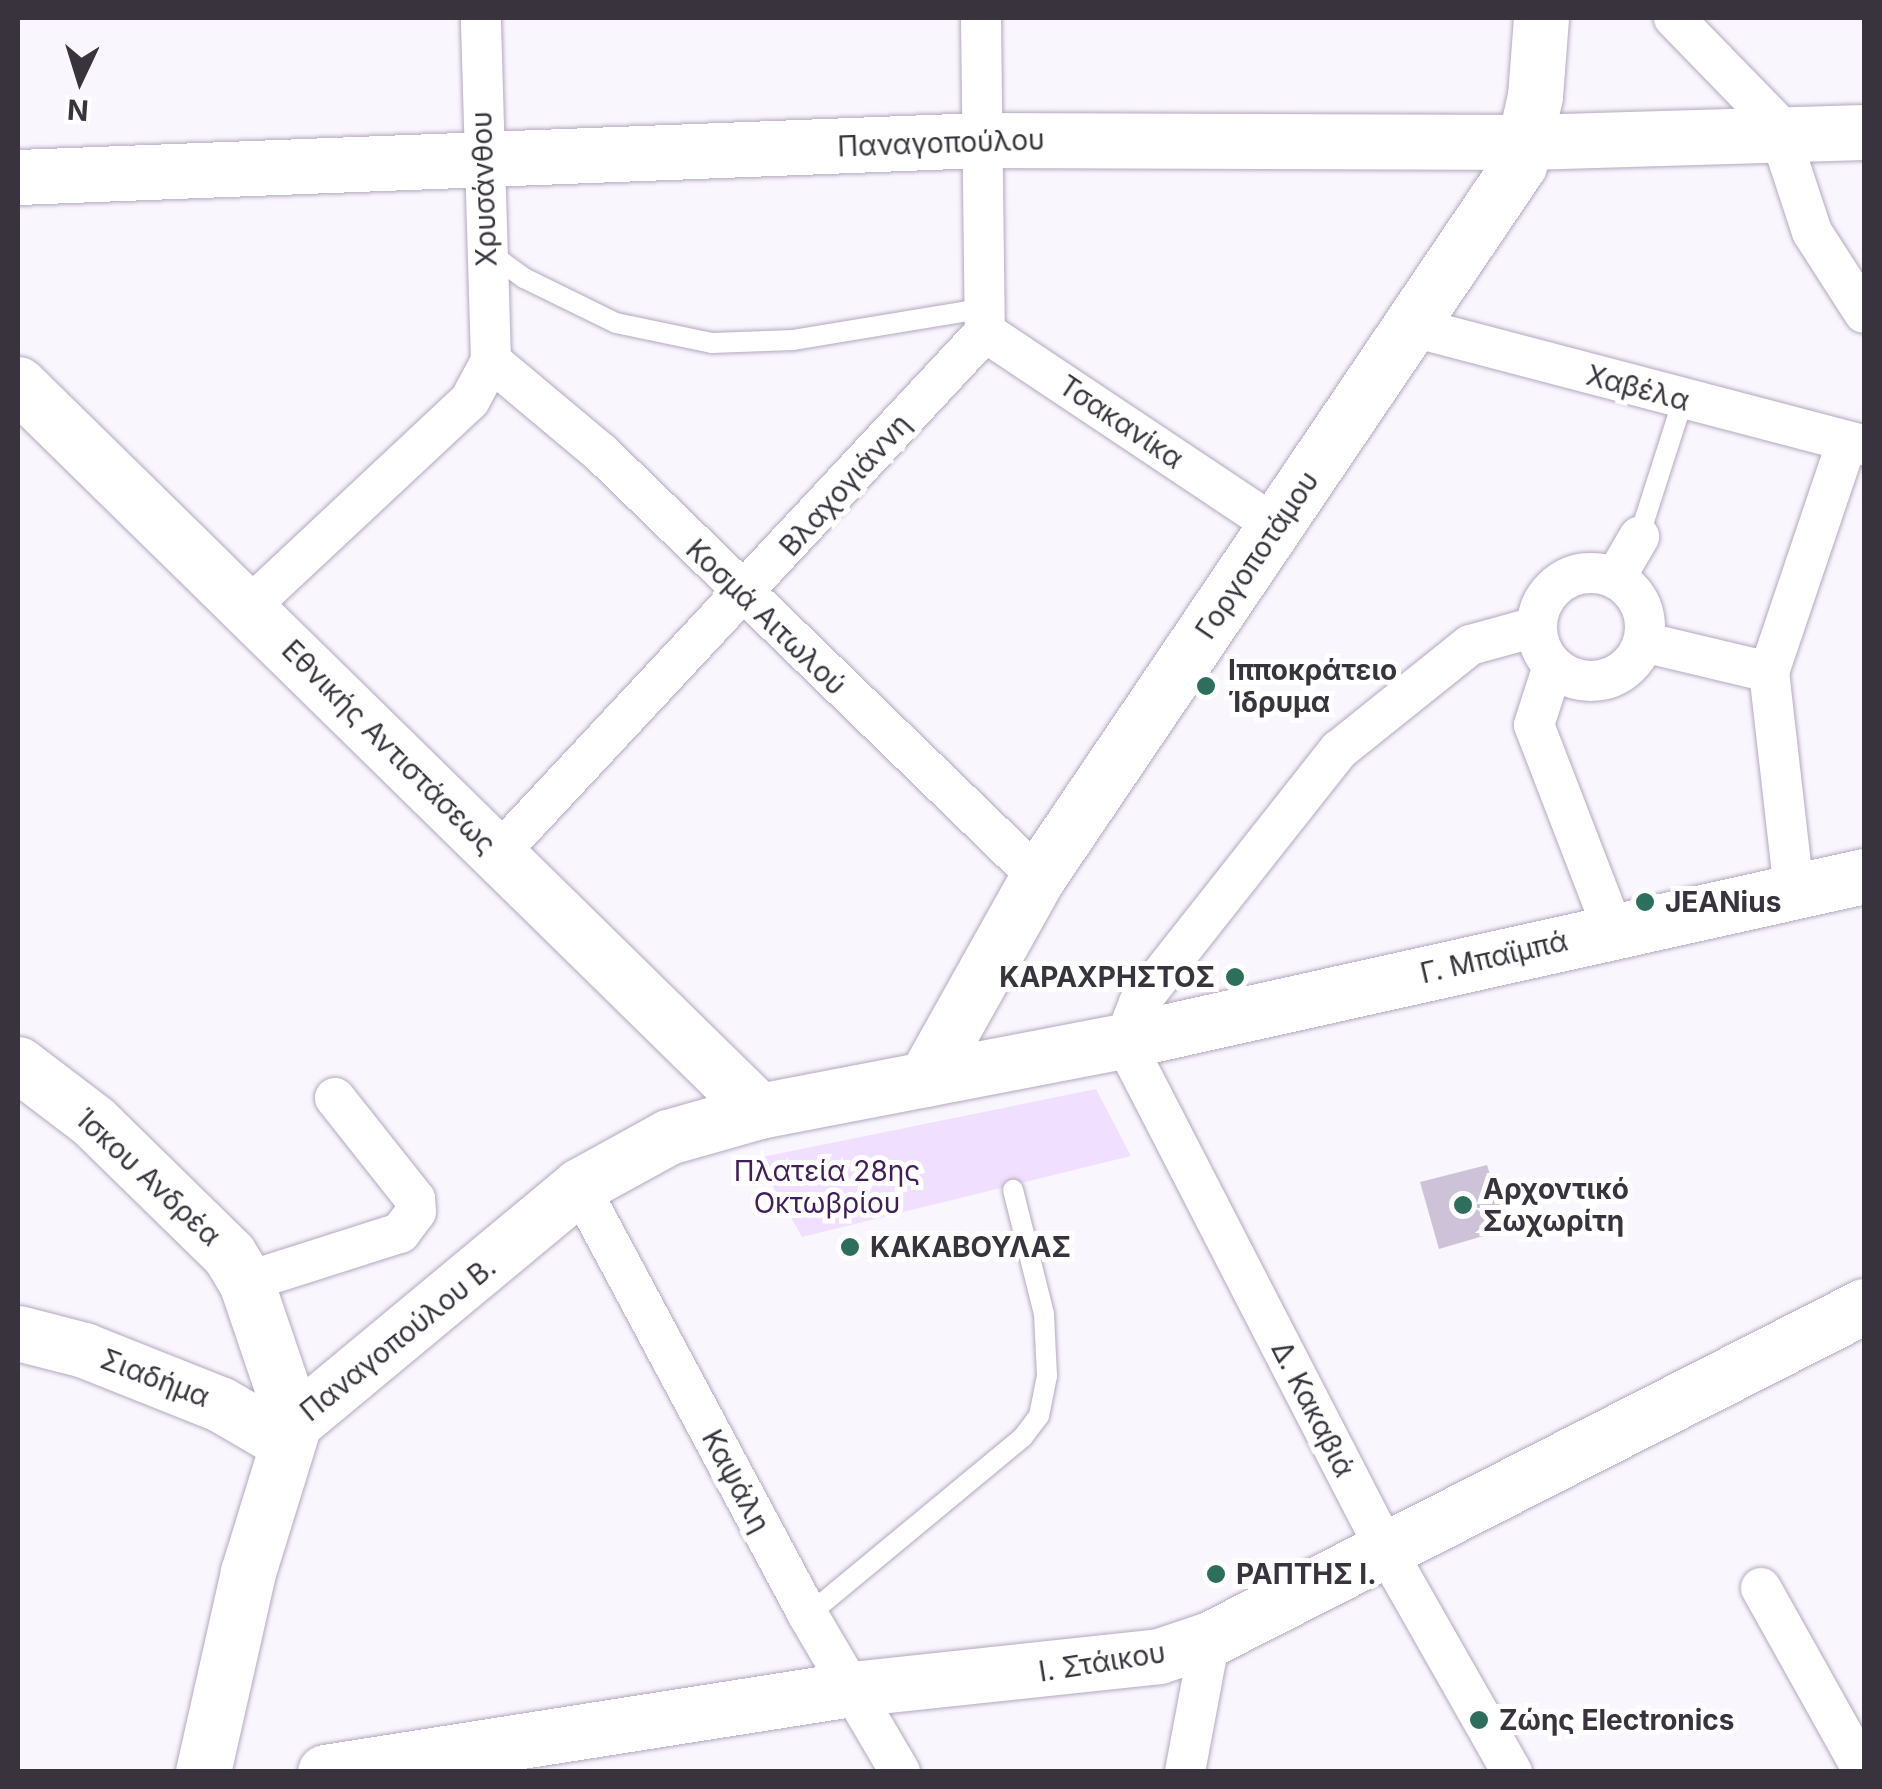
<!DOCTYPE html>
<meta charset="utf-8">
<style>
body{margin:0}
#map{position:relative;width:1882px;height:1789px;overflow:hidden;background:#faf6fe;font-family:Inter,sans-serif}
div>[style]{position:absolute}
.green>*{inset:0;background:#f0dfff}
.building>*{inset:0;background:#cdc2d7}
.roads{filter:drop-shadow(0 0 2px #b4a8bd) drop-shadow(0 0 2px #b4a8bd)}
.lane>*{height:20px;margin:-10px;padding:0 10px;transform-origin:10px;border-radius:10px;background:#fff}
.street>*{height:40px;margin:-20px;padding:0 20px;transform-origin:20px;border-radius:20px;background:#fff}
.street>.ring{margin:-20px;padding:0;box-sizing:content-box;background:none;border:40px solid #fff;border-radius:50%}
.secondary>*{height:55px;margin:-27.5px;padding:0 27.5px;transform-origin:27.5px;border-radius:27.5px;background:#fff}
.dots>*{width:28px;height:28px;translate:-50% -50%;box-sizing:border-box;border:5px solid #fff;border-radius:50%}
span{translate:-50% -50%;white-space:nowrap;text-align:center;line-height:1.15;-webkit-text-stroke:10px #fff;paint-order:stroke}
.street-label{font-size:28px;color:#38333c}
.poi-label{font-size:28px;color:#38333c;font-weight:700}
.left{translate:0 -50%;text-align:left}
.right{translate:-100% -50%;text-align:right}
.park-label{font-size:28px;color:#411e58}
.frame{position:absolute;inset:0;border:20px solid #38333c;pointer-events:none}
.north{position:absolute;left:30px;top:30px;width:100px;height:100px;-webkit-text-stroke:8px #fff;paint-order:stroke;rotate:184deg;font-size:28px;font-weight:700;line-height:40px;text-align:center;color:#38333c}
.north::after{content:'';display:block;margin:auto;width:35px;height:45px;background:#38333c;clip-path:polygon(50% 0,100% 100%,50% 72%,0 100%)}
</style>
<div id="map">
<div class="green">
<div style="clip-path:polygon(1096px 1089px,1131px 1156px,802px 1237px,757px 1158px)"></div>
</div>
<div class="building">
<div style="clip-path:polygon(1487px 1165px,1507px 1229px,1439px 1249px,1420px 1182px)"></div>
</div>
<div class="roads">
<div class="lane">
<div style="left:487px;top:251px;width:46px;rotate:36.1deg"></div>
<div style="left:524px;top:278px;width:102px;rotate:26.1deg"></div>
<div style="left:616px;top:323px;width:98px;rotate:11.8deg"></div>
<div style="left:712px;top:343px;width:81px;rotate:-2.1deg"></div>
<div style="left:793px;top:340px;width:196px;rotate:-9.4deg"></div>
<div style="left:1639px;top:537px;width:144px;rotate:-72.2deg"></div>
<div style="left:808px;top:1615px;width:279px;rotate:-39.6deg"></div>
<div style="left:1023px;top:1437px;width:26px;rotate:-53deg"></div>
<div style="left:1039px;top:1416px;width:41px;rotate:-78.7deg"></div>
<div style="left:1047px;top:1376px;width:62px;rotate:-92.8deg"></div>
<div style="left:1044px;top:1314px;width:128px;rotate:-104deg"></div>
</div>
<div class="street">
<div style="left:981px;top:18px;width:314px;rotate:89.3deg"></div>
<div style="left:985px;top:332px;width:350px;rotate:33.7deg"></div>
<div style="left:1674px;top:18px;width:146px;rotate:45.8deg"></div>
<div style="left:1776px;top:123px;width:115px;rotate:71.7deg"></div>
<div style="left:1812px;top:232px;width:96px;rotate:57.3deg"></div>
<div style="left:1413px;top:327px;width:466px;rotate:14.7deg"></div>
<div style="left:491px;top:361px;width:143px;rotate:39.9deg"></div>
<div style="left:601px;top:453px;width:609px;rotate:44.13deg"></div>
<div class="ring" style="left:1537px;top:573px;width:68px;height:68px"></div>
<div style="left:1615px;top:578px;width:48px;rotate:-59.7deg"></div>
<div style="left:250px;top:606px;width:301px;rotate:-43.1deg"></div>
<div style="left:470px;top:400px;width:44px;rotate:-61.7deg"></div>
<div style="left:491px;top:361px;width:343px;rotate:-91.7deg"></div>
<div style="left:1643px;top:642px;width:130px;rotate:13.4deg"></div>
<div style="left:1553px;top:666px;width:62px;rotate:107.9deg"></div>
<div style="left:1534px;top:725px;width:220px;rotate:68.9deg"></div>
<div style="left:497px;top:855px;width:715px;rotate:-46.98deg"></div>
<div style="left:1794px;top:891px;width:220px;rotate:-96.5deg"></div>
<div style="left:1769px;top:672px;width:243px;rotate:-71.3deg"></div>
<div style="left:579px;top:1186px;width:486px;rotate:61.9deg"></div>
<div style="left:808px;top:1615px;width:182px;rotate:59.6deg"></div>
<div style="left:246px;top:1282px;width:162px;rotate:-17.7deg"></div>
<div style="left:400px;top:1233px;width:26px;rotate:-53deg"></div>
<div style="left:416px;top:1212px;width:13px;rotate:-94deg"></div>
<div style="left:415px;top:1199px;width:129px;rotate:-128.4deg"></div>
<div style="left:1761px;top:1588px;width:211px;rotate:60.8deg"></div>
<div style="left:1185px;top:1772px;width:135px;rotate:-79.4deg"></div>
<div style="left:1512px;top:1772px;width:255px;rotate:-119.6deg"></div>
<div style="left:1386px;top:1550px;width:572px;rotate:-117.24deg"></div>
<div style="left:1124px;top:1041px;width:41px;rotate:-68.5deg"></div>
<div style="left:1139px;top:1003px;width:323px;rotate:-51.7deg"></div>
<div style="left:1339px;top:750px;width:168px;rotate:-38.7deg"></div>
<div style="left:1470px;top:645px;width:68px;rotate:-15.3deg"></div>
</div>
<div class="secondary">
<div style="left:18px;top:177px;width:965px;rotate:-2.2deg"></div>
<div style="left:982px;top:140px;width:546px;rotate:0.21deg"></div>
<div style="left:1528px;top:142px;width:336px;rotate:-1.7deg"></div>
<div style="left:18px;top:384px;width:1038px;rotate:44.45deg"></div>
<div style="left:18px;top:1064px;width:94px;rotate:37.2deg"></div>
<div style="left:93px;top:1121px;width:190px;rotate:44.4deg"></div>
<div style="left:229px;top:1254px;width:33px;rotate:59deg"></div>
<div style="left:246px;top:1282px;width:149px;rotate:71.2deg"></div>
<div style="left:925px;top:1079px;width:231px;rotate:-60.8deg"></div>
<div style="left:1038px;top:877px;width:859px;rotate:-55.96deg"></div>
<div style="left:1519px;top:165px;width:71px;rotate:-76.9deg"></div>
<div style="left:1535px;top:96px;width:78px;rotate:-85.6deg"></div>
<div style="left:18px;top:1333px;width:68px;rotate:14.4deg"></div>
<div style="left:84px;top:1350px;width:146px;rotate:21.7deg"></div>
<div style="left:220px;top:1404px;width:75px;rotate:30.3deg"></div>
<div style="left:203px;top:1772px;width:205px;rotate:-77.3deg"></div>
<div style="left:248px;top:1572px;width:156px;rotate:-72.8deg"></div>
<div style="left:294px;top:1423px;width:371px;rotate:-39.7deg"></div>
<div style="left:579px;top:1186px;width:102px;rotate:-28.8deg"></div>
<div style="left:668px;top:1137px;width:95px;rotate:-15.9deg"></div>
<div style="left:759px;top:1111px;width:372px;rotate:-10.9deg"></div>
<div style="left:1124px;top:1041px;width:758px;rotate:-12.57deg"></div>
<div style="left:325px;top:1772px;width:533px;rotate:-8.97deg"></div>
<div style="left:851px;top:1689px;width:310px;rotate:-6.1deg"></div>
<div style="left:1159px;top:1656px;width:54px;rotate:-18.4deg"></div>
<div style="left:1210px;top:1639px;width:734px;rotate:-26.98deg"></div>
</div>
</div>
<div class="dots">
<div style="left:1206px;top:686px;background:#2e6e5d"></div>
<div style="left:1645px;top:902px;background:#2e6e5d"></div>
<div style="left:1235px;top:977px;background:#2e6e5d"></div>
<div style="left:1463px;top:1205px;background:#2e6e5d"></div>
<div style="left:850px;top:1247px;background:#2e6e5d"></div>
<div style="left:1216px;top:1574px;background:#2e6e5d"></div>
<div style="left:1479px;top:1720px;background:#2e6e5d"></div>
</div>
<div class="street-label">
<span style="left:941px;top:143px;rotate:-2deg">Παναγοπούλου</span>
<span style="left:484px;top:189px;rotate:-92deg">Χρυσάνθου</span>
<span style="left:1638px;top:388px;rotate:15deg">Χαβέλα</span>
<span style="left:1121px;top:422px;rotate:34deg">Τσακανίκα</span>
<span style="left:845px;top:485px;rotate:-48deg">Βλαχογιάννη</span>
<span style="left:1257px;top:555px;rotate:-56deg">Γοργοποτάμου</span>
<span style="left:766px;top:617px;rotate:44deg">Κοσμά Αιτωλού</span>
<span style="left:389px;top:747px;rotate:45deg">Εθνικής Αντιστάσεως</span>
<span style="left:1494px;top:957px;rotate:-13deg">Γ. Μπαϊμπά</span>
<span style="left:148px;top:1177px;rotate:43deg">Ίσκου Ανδρέα</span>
<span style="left:398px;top:1339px;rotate:-39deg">Παναγοπούλου Β.</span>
<span style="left:155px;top:1378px;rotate:21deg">Σιαδήμα</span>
<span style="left:1313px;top:1409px;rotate:63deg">Δ. Κακαβιά</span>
<span style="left:736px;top:1481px;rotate:62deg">Καψάλη</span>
<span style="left:1102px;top:1662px;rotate:-9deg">Ι. Στάικου</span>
</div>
<div class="poi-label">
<span class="left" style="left:1228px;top:686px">Ιπποκράτειο<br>Ίδρυμα</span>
<span class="left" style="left:1665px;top:902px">JEANius</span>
<span class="right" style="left:1215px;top:977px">ΚΑΡΑΧΡΗΣΤΟΣ</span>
<span class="left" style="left:1483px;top:1205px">Αρχοντικό<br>Σωχωρίτη</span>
<span class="left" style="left:870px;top:1247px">ΚΑΚΑΒΟΥΛΑΣ</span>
<span class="left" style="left:1236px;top:1574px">ΡΑΠΤΗΣ Ι.</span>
<span class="left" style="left:1499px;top:1720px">Ζώης Electronics</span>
</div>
<div class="park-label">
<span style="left:827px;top:1187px">Πλατεία 28ης<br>Οκτωβρίου</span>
</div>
<div class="frame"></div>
<div class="north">N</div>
</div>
